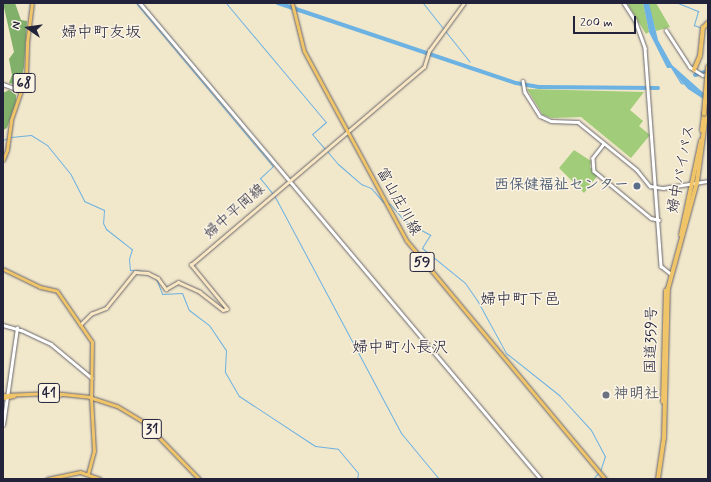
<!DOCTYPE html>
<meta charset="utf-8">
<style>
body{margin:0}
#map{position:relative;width:711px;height:482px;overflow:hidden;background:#f1e7cb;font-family:Mynerve,"Klee One",sans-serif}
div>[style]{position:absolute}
.green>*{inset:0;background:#a1cc79}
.forest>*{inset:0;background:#80b069}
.water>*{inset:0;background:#6cb2e2}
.stream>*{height:1px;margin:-0.5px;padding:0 0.5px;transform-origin:0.5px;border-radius:0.5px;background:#6cb2e2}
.river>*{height:4px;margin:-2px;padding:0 2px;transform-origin:2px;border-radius:2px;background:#6cb2e2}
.roads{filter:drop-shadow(0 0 1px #6a676d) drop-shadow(0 0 1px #6a676d)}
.tertiary>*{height:2.5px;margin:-1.25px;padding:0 1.25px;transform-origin:1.25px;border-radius:1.25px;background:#fff}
.secondary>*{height:2.5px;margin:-1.25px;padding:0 1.25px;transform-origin:1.25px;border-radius:1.25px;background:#f9e7c3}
.primary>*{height:3px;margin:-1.5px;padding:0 1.5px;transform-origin:1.5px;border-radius:1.5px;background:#f0c469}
.trunk>*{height:3.5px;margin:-1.75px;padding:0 1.75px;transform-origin:1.75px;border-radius:1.75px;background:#f0c469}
.bridges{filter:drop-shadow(0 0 1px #6a676d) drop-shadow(0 0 1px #6a676d)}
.trunk-bridge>*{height:3.5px;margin:-1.75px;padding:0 1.75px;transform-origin:1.75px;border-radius:1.75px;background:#f0c469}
.dots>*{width:11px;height:11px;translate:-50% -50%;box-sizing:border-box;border:2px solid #fcf5e5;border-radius:50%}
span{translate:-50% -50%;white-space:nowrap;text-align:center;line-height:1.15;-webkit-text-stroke:3px #fcf5e5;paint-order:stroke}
.shield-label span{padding:1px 3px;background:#fcf5e5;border:1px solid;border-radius:3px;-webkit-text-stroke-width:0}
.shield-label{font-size:14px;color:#22223b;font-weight:700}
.street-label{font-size:15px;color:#22223b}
.service-label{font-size:15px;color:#4e5e75;font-weight:700}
.right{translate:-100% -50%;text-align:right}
.worship-label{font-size:15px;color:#5b616d;font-weight:700}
.left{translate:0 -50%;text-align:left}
.neighbourhood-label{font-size:16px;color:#22223b}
.frame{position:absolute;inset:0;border:4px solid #22223b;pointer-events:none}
.north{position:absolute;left:8px;top:8px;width:40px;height:40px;-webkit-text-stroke:3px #fcf5e5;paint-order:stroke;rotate:283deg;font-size:11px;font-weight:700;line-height:16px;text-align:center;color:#22223b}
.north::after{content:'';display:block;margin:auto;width:14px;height:18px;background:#22223b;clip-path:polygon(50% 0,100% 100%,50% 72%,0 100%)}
.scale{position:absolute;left:573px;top:16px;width:63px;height:18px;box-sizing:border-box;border:2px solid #22223b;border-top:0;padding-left:5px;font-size:12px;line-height:14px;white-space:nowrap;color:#22223b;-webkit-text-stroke:3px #fcf5e5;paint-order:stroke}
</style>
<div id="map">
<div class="green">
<div style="clip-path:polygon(627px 3px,643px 3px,649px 32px,646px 34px)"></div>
<div style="clip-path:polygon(656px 3px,670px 27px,656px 31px,648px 4px)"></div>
<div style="clip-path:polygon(527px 89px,644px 92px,630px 110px,643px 121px,639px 126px,650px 135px,631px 158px,581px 117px,552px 118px,543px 115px)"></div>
<div style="clip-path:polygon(574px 150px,591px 161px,590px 167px,598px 175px,584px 193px,559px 168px)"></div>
</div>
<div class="forest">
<div style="clip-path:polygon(3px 3px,15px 3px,21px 20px,27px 21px,24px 67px,21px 81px,13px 84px,9px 83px,12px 75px,9px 59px,14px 52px)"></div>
<div style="clip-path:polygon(9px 90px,16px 95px,16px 101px,7px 128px,3px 130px,3px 93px)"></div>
</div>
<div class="water">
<div style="clip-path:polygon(643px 3px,649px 3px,658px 40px,672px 65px,708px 97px,708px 102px,688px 89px,675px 74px,684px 85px,681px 84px,671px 68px,667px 68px,649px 32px)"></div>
</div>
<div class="stream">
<div style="left:136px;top:3px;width:213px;rotate:50deg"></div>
<div style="left:273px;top:166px;width:18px;rotate:137deg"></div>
<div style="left:260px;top:178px;width:22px;rotate:51deg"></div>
<div style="left:274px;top:195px;width:270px;rotate:61.9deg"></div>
<div style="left:401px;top:433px;width:60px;rotate:50.4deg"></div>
<div style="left:226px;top:3px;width:155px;rotate:50deg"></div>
<div style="left:326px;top:122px;width:18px;rotate:139deg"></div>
<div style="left:312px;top:134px;width:20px;rotate:49deg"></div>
<div style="left:423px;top:3px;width:75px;rotate:51.5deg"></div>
<div style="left:678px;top:3px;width:22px;rotate:22deg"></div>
<div style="left:698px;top:11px;width:15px;rotate:106deg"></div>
<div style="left:694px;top:25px;width:9px;rotate:21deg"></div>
<div style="left:11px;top:137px;width:20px;rotate:-6deg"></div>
<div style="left:31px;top:135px;width:19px;rotate:32deg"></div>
<div style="left:47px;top:145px;width:38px;rotate:51deg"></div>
<div style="left:71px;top:175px;width:29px;rotate:63deg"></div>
<div style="left:84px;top:201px;width:22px;rotate:24deg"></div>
<div style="left:104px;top:210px;width:13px;rotate:94deg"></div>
<div style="left:103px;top:223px;width:7px;rotate:63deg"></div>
<div style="left:106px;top:229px;width:33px;rotate:38deg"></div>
<div style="left:132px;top:249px;width:10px;rotate:107deg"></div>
<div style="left:129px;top:259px;width:11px;rotate:85deg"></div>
<div style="left:130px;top:270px;width:13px;rotate:4deg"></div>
<div style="left:3px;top:140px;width:5px;rotate:-22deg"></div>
<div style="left:327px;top:151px;width:17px;rotate:50deg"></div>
<div style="left:338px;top:164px;width:30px;rotate:41deg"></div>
<div style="left:361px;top:184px;width:11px;rotate:22deg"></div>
<div style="left:371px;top:188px;width:18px;rotate:49deg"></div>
<div style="left:383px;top:202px;width:7px;rotate:16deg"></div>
<div style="left:390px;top:204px;width:23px;rotate:49deg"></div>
<div style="left:405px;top:221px;width:29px;rotate:29deg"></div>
<div style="left:430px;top:235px;width:15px;rotate:122deg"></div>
<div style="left:422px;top:248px;width:55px;rotate:39.1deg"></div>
<div style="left:465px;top:283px;width:21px;rotate:55deg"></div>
<div style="left:477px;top:300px;width:60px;rotate:61.3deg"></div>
<div style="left:506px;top:353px;width:68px;rotate:38.4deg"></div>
<div style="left:559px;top:395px;width:47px;rotate:47.6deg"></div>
<div style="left:591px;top:430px;width:30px;rotate:62deg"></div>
<div style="left:605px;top:456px;width:16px;rotate:108deg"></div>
<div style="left:156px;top:278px;width:17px;rotate:69deg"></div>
<div style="left:162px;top:294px;width:20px;rotate:-3deg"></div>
<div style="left:182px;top:293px;width:18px;rotate:68deg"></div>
<div style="left:189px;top:310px;width:25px;rotate:37deg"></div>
<div style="left:209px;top:325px;width:30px;rotate:56deg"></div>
<div style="left:226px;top:350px;width:22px;rotate:93deg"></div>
<div style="left:225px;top:372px;width:28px;rotate:60deg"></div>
<div style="left:239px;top:396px;width:91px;rotate:33.3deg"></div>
<div style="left:315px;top:446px;width:23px;rotate:7deg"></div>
<div style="left:338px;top:449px;width:31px;rotate:50deg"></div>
<div style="left:358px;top:473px;width:6px;rotate:99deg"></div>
<div style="left:593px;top:479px;width:8px;rotate:-50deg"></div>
</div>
<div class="river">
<div style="left:278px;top:3px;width:251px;rotate:18.6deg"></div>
<div style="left:516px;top:83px;width:23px;rotate:10deg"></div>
<div style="left:539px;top:87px;width:119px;rotate:0.5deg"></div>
<div style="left:695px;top:75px;width:14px;rotate:-17deg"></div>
</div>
<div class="roads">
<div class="tertiary">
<div style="left:140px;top:3px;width:622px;rotate:49.89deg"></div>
<div style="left:624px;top:3px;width:20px;rotate:57deg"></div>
<div style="left:635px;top:20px;width:30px;rotate:70deg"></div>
<div style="left:645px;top:48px;width:219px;rotate:85.8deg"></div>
<div style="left:661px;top:266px;width:13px;rotate:39deg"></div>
<div style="left:666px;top:30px;width:44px;rotate:57deg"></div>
<div style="left:690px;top:67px;width:15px;rotate:32deg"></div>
<div style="left:703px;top:75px;width:5px;rotate:-11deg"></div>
<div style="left:523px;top:81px;width:11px;rotate:80deg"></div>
<div style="left:525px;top:92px;width:28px;rotate:58deg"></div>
<div style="left:540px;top:116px;width:12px;rotate:24deg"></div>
<div style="left:551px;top:121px;width:27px;rotate:2deg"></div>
<div style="left:578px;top:122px;width:76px;rotate:39.1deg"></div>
<div style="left:637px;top:170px;width:21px;rotate:51deg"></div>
<div style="left:650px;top:186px;width:13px;rotate:9deg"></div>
<div style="left:663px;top:188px;width:46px;rotate:-8.8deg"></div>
<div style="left:3px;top:84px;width:19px;rotate:21deg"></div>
<div style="left:604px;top:144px;width:18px;rotate:128deg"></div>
<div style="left:593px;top:158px;width:13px;rotate:86deg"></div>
<div style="left:594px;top:171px;width:74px;rotate:39.5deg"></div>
<div style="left:651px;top:218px;width:8px;rotate:14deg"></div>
<div style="left:3px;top:325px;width:19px;rotate:16deg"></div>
<div style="left:21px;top:330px;width:33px;rotate:25deg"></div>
<div style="left:51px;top:344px;width:53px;rotate:39.7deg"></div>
<div style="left:3px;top:425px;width:98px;rotate:-81.8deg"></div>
</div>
<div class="secondary">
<div style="left:227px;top:309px;width:57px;rotate:-129.3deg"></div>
<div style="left:191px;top:265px;width:306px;rotate:-40.4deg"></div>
<div style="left:424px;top:67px;width:17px;rotate:-73deg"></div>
<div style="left:429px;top:51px;width:59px;rotate:-53.9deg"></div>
<div style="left:80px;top:325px;width:16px;rotate:-45deg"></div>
<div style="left:91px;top:314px;width:16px;rotate:-22deg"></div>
<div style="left:106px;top:308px;width:46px;rotate:-51.1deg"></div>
<div style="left:135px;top:272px;width:13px;rotate:4deg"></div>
<div style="left:148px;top:273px;width:11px;rotate:27deg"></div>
<div style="left:158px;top:278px;width:14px;rotate:54deg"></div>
<div style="left:166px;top:289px;width:14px;rotate:-30deg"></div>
<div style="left:178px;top:282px;width:24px;rotate:24deg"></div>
<div style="left:200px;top:292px;width:29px;rotate:38deg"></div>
<div style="left:223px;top:310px;width:4px;rotate:-14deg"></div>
</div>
<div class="primary">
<div style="left:292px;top:3px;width:49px;rotate:76deg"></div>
<div style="left:304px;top:51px;width:215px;rotate:61.6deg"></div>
<div style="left:406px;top:240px;width:311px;rotate:50.2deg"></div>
<div style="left:3px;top:160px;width:11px;rotate:-68deg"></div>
<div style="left:7px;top:150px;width:30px;rotate:-82deg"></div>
<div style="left:11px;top:120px;width:46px;rotate:-71.2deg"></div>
<div style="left:26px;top:76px;width:33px;rotate:-88deg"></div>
<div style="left:27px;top:43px;width:40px;rotate:-82.9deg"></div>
<div style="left:3px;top:269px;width:41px;rotate:25.9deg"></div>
<div style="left:40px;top:287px;width:17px;rotate:13deg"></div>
<div style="left:57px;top:291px;width:62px;rotate:55.5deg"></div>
<div style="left:92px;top:342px;width:56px;rotate:91deg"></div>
<div style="left:91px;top:398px;width:53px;rotate:86.8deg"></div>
<div style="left:94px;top:451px;width:23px;rotate:105deg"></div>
<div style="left:3px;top:395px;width:50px;rotate:-2.3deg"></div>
<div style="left:53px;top:393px;width:36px;rotate:6deg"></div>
<div style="left:89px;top:397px;width:29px;rotate:18deg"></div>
<div style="left:117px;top:406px;width:33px;rotate:31deg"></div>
<div style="left:145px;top:423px;width:78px;rotate:46deg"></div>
<div style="left:39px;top:395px;width:21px"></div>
<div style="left:3px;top:398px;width:11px;rotate:-10deg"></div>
<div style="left:47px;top:479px;width:34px;rotate:-12deg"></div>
<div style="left:80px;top:472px;width:21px;rotate:19deg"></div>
</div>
<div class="trunk">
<div style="left:694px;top:70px;width:15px;rotate:-67deg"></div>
<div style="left:700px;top:56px;width:28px;rotate:-84deg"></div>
<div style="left:703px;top:28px;width:7px;rotate:-45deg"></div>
<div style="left:702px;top:131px;width:17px;rotate:-83deg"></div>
<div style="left:681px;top:235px;width:96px;rotate:-78deg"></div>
<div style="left:663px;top:402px;width:111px;rotate:-88.5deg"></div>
<div style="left:658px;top:479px;width:41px;rotate:-81.7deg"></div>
<div style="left:664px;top:438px;width:149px;rotate:-88.5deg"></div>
<div style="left:668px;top:289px;width:111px;rotate:-74.8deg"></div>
<div style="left:697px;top:182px;width:83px;rotate:-82.4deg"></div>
</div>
</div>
<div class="bridges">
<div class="trunk-bridge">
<div style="left:704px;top:114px;width:47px;rotate:-85.1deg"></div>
</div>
</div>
<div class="dots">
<div style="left:637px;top:186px;background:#5c6f8a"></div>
<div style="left:606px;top:395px;background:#6b7280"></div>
</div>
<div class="shield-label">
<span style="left:24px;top:83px">68</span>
<span style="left:422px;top:262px">59</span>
<span style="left:49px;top:393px">41</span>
<span style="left:152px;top:429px">31</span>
</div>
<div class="street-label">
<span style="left:682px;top:169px;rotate:-79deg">婦中バイパス</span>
<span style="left:398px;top:202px;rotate:61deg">富山庄川線</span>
<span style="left:235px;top:212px;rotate:-41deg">婦中平岡線</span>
<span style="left:652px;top:340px;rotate:-89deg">国道359号</span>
</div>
<div class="service-label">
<span class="right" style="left:629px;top:186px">西保健福祉センター</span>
</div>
<div class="worship-label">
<span class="left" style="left:614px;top:395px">神明社</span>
</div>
<div class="neighbourhood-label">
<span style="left:101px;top:33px">婦中町友坂</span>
<span style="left:520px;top:300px">婦中町下邑</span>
<span style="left:400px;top:348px">婦中町小長沢</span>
</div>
<div class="frame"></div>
<div class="north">N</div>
<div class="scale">200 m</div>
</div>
